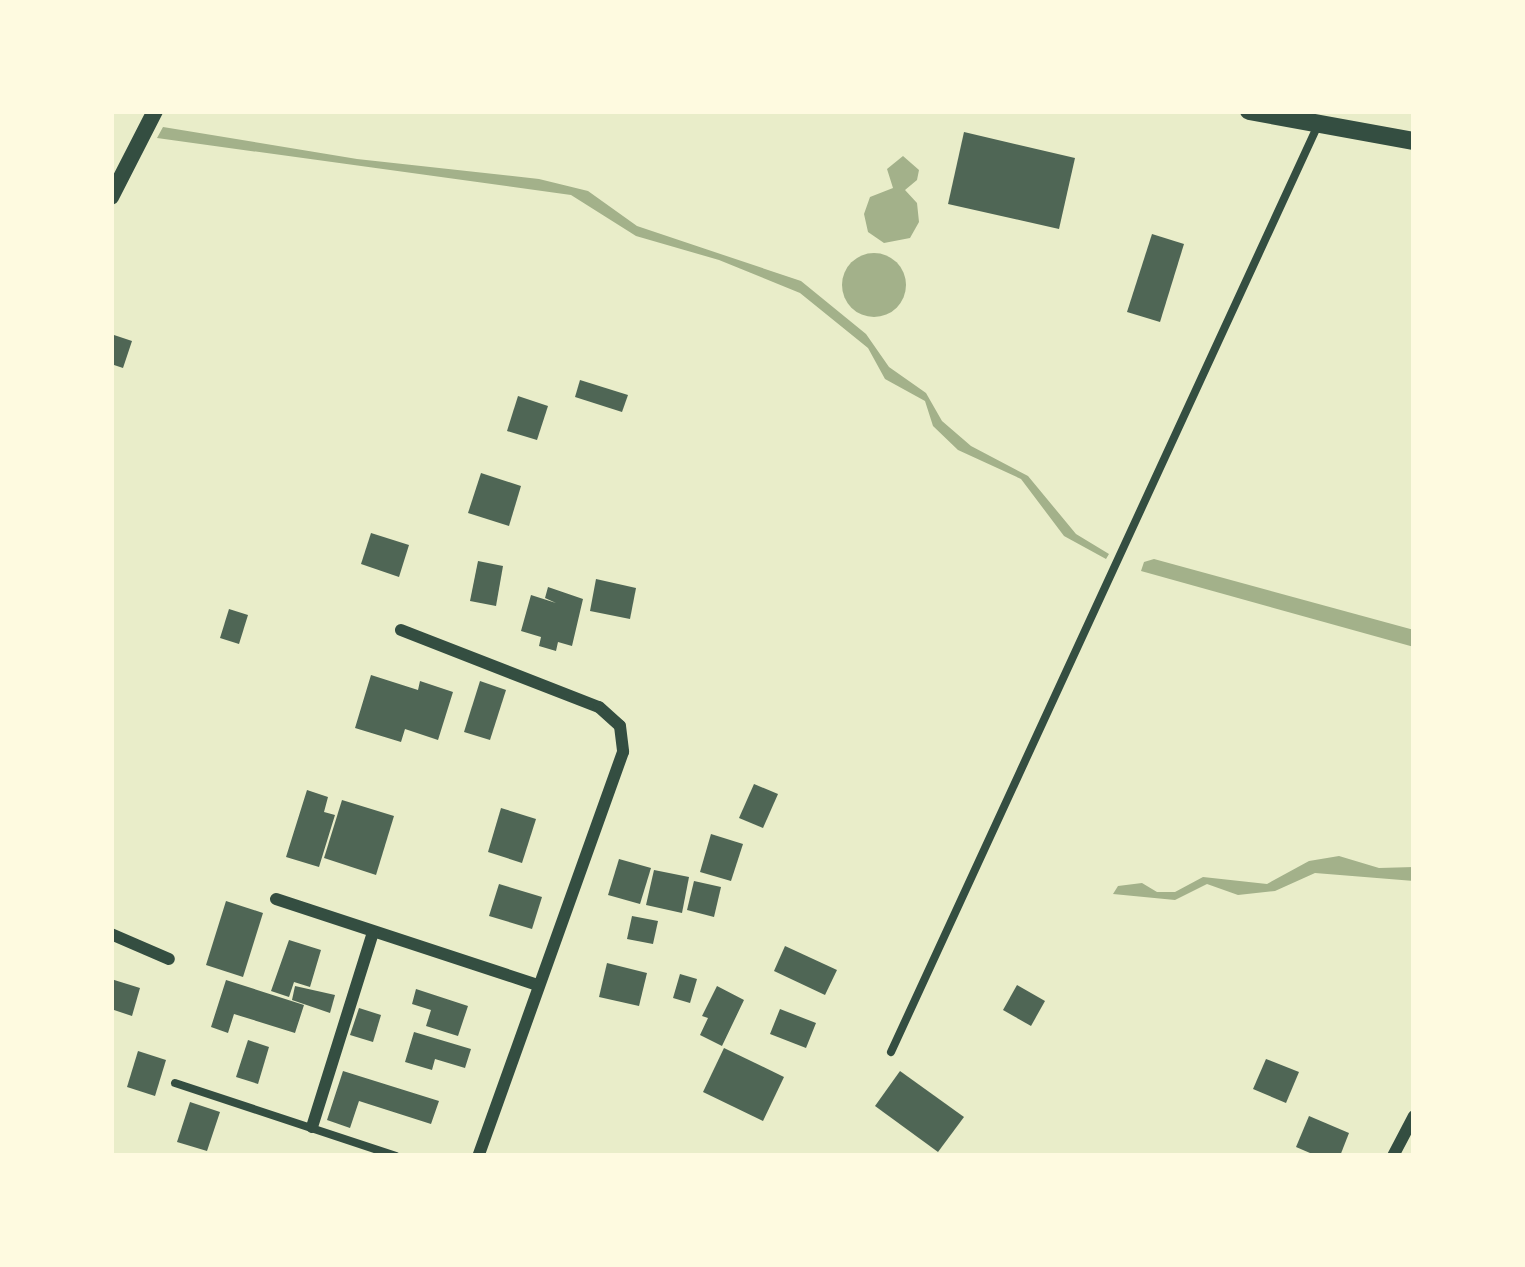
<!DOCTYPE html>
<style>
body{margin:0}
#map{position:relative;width:1525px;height:1267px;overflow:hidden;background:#e9edc9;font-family:Rubik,sans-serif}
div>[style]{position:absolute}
.water>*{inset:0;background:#a3b18a}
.round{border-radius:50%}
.building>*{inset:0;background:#4f6655}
.service>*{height:8px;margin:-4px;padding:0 4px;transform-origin:4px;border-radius:4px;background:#344e41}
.minor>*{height:12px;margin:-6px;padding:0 6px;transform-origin:6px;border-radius:6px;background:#344e41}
.tertiary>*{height:16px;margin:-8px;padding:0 8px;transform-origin:8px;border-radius:8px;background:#344e41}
.secondary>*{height:18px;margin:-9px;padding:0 9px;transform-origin:9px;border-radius:9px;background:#344e41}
span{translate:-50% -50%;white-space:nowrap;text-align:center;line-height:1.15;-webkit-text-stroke:10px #fefae0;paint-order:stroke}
.frame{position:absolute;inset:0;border:114px solid #fefae0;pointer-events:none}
</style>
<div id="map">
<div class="water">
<div style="clip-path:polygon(163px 127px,357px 159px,539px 179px,588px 191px,637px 226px,801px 281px,866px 334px,889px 367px,926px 393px,942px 421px,971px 446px,1028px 476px,1076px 534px,1109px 554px,1106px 559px,1064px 536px,1021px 479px,958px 450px,933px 426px,925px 401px,885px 379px,868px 348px,800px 293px,719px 260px,636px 236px,571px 195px,157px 138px)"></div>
<div style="clip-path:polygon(903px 156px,919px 170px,917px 180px,905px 190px,917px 203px,919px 222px,910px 238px,884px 243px,868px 232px,864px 214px,870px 197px,893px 188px,887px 169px)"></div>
<div class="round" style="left:842px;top:253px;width:64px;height:64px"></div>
<div style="clip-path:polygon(1154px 559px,1414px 630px,1414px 647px,1141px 571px,1144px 562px)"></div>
<div style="clip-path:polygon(1339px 856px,1379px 868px,1414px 867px,1414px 881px,1315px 873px,1275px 891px,1238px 895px,1207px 884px,1175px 900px,1113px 894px,1118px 886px,1142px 883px,1157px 892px,1175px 892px,1203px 877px,1267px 884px,1309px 861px)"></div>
</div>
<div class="building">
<div style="clip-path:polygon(964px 132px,1075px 158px,1059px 229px,948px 204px)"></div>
<div style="clip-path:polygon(1152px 234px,1184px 244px,1160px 322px,1127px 312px)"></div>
<div style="clip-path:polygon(111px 334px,132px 341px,123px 368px,111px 364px)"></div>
<div style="clip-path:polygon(580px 380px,628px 395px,622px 412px,575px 397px)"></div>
<div style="clip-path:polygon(518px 396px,548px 406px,537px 440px,507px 431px)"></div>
<div style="clip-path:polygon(481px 473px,521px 486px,509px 526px,468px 513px)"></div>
<div style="clip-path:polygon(371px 533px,409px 545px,399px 577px,361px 564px)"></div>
<div style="clip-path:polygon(478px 561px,503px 566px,496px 606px,470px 601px)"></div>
<div style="clip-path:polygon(596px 579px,636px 588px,630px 619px,590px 611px)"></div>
<div style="clip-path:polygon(548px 587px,583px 599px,572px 646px,558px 642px,556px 651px,539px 646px,541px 637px,521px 631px,531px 595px,556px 603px,545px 598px)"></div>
<div style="clip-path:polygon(229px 609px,248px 615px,239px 644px,220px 638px)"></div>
<div style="clip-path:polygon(371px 675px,418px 690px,420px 681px,453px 692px,438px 740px,405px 729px,401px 742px,355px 728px)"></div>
<div style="clip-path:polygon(480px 681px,506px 690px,490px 740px,464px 732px)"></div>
<div style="clip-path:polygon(754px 784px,778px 794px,763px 828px,739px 818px)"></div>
<div style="clip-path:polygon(307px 790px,328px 797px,324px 812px,335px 815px,319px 867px,286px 857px)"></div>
<div style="clip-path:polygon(342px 800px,394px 816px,376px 875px,324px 858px)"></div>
<div style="clip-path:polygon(501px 808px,536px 819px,522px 863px,488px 852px)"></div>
<div style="clip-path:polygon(711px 834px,743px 844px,731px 881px,700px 872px)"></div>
<div style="clip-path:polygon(619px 859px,651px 868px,640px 904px,608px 895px)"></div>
<div style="clip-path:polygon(654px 870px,689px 877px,682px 913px,646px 905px)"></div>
<div style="clip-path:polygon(694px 881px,721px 887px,714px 917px,687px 910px)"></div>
<div style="clip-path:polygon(499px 884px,542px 897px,532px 929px,489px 916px)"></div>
<div style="clip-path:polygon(226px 901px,263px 913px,243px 977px,206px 965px)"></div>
<div style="clip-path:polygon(632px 916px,658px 921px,653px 944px,627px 939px)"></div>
<div style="clip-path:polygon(289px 940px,321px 950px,310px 987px,294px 982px,289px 997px,271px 991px)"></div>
<div style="clip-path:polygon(785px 946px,837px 970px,825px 995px,774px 971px)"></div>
<div style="clip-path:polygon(607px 963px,647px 973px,639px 1006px,599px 997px)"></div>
<div style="clip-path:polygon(680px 974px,697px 979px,690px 1003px,673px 998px)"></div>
<div style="clip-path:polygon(111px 979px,140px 988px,132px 1016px,111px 1009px)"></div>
<div style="clip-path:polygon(226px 980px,304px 1005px,295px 1033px,234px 1014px,228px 1033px,211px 1027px)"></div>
<div style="clip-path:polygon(1017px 985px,1045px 1001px,1031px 1026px,1003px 1010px)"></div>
<div style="clip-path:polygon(295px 986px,335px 995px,330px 1013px,292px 1000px)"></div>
<div style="clip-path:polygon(717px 986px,744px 1000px,722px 1046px,700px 1035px,708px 1018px,702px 1016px)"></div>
<div style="clip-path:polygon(416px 989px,468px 1006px,458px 1036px,426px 1026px,431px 1010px,412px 1004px)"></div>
<div style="clip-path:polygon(359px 1008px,381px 1015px,373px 1042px,350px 1035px)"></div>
<div style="clip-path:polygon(780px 1009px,816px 1023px,806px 1048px,770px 1034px)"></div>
<div style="clip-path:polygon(414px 1032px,471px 1049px,465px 1068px,435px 1059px,432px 1070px,405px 1062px)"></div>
<div style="clip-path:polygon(248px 1040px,269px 1047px,258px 1084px,236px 1077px)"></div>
<div style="clip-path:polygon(724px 1048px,784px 1077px,763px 1121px,703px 1092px)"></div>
<div style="clip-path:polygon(138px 1051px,166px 1060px,155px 1096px,127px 1087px)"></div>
<div style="clip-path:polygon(1266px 1059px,1299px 1072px,1286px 1103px,1253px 1089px)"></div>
<div style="clip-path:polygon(343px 1071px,439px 1101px,431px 1124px,359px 1101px,350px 1128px,327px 1120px)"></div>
<div style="clip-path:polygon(900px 1071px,964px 1117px,938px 1152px,875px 1106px)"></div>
<div style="clip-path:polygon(190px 1102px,220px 1112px,207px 1151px,177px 1142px)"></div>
<div style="clip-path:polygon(1309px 1116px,1349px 1133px,1340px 1156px,1317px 1156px,1296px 1147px)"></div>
</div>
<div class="service">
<div style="left:891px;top:1052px;width:1018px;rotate:-65.27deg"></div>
<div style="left:175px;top:1083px;width:233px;rotate:18.3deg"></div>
</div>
<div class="minor">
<div style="left:401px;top:630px;width:212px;rotate:21.3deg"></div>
<div style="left:599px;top:707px;width:28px;rotate:42deg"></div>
<div style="left:620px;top:726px;width:26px;rotate:83deg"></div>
<div style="left:623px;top:752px;width:429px;rotate:109.7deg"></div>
<div style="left:276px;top:899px;width:276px;rotate:18.2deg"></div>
<div style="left:111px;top:934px;width:63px;rotate:23.3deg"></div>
<div style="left:312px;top:1127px;width:204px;rotate:-72.6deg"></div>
<div style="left:1393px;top:1156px;width:45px;rotate:-62.3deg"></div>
</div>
<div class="tertiary">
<div style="left:111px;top:197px;width:97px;rotate:-62.9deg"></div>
</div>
<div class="secondary">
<div style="left:1249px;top:111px;width:168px;rotate:10.3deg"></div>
</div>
<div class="frame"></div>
</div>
